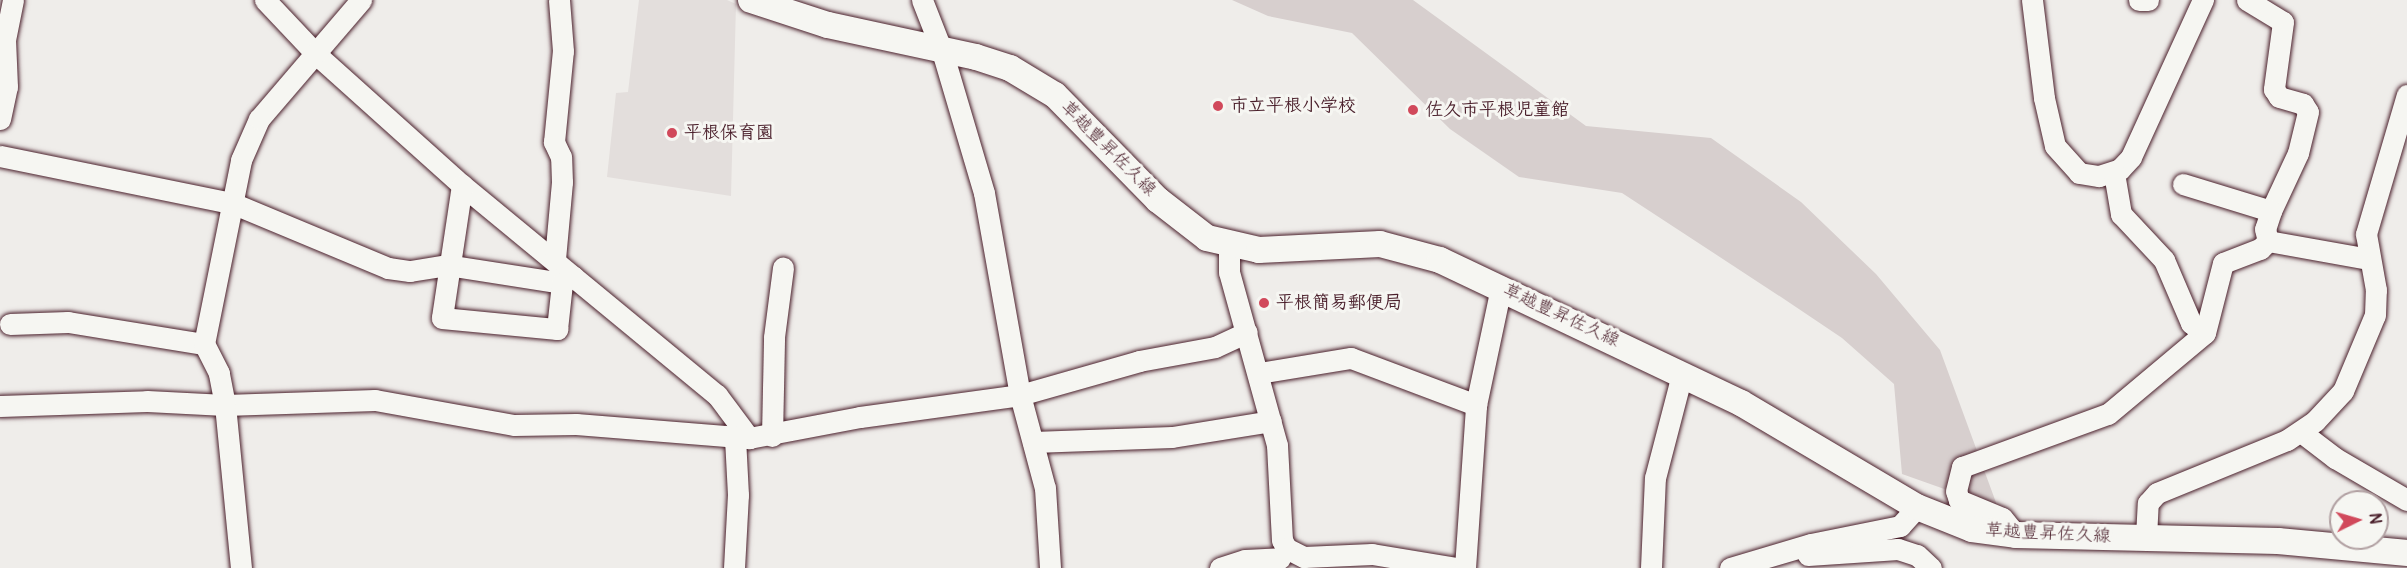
<!DOCTYPE html>
<meta charset="utf-8">
<style>
body{margin:0}
#map{position:relative;width:2407px;height:568px;overflow:hidden;background:#efedea;font-family:Pangolin,"Klee One",sans-serif}
div>[style]{position:absolute}
.built>*{inset:0;background:#e3dedc}
.green>*{inset:0;background:#d7cfce}
.roads{filter:drop-shadow(0 0 2px #4a1f2b) drop-shadow(0 0 2px #4a1f2b)}
.minor>*{height:21px;margin:-10.5px;padding:0 10.5px;transform-origin:10.5px;border-radius:10.5px;background:#f6f6f2}
.major>*{height:26px;margin:-13px;padding:0 13px;transform-origin:13px;border-radius:13px;background:#f6f6f2}
.dots>*{width:16px;height:16px;translate:-50% -50%;box-sizing:border-box;border:3px solid #f6f6f2;border-radius:50%}
span{translate:-50% -50%;white-space:nowrap;text-align:center;line-height:1.15;-webkit-text-stroke:6px #f6f6f2;paint-order:stroke}
.poi-label{font-size:18px;color:#4a1f2b;font-weight:700}
.left{translate:0 -50%;text-align:left}
.street-label{font-size:18px;color:#4a1f2b}
.north{position:absolute;left:2329px;top:490px;width:60px;height:60px;box-sizing:border-box;background:#f6f6f2;border:2px solid #b1a0a2;border-radius:50%;rotate:85deg;font-size:16px;font-weight:700;line-height:24px;text-align:center;color:#4a1f2b}
.north::after{content:'';display:block;margin:auto;width:21px;height:27px;background:#d1495b;clip-path:polygon(50% 0,100% 100%,50% 72%,0 100%)}
</style>
<div id="map">
<div class="built">
<div style="clip-path:polygon(639px 0,727px 0,736px 4px,731px 196px,607px 177px,616px 93px,628px 92px)"></div>
</div>
<div class="green">
<div style="clip-path:polygon(1232px 0,1413px 0,1586px 126px,1711px 138px,1801px 202px,1876px 274px,1940px 350px,1998px 508px,1902px 474px,1894px 384px,1842px 338px,1784px 299px,1622px 193px,1519px 177px,1450px 129px,1352px 33px,1268px 16px)"></div>
</div>
<div class="roads">
<div class="minor">
<div style="left:265px;top:0;width:76px;rotate:46.6deg"></div>
<div style="left:317px;top:55px;width:195px;rotate:41.9deg"></div>
<div style="left:462px;top:185px;width:330px;rotate:39.5deg"></div>
<div style="left:717px;top:395px;width:54px;rotate:53.3deg"></div>
<div style="left:922px;top:0;width:55px;rotate:68.6deg"></div>
<div style="left:942px;top:51px;width:148px;rotate:73.5deg"></div>
<div style="left:984px;top:193px;width:205px;rotate:79.9deg"></div>
<div style="left:1020px;top:395px;width:96px;rotate:75deg"></div>
<div style="left:1045px;top:488px;width:80px;rotate:86.4deg"></div>
<div style="left:2032px;top:0;width:99px;rotate:83deg"></div>
<div style="left:2044px;top:98px;width:49px;rotate:77.1deg"></div>
<div style="left:2055px;top:146px;width:36px;rotate:48deg"></div>
<div style="left:2079px;top:173px;width:20px;rotate:9deg"></div>
<div style="left:2099px;top:176px;width:22px;rotate:-18deg"></div>
<div style="left:2120px;top:169px;width:16px;rotate:-47deg"></div>
<div style="left:2131px;top:157px;width:173px;rotate:-65.4deg"></div>
<div style="left:2139px;top:0;width:9px"></div>
<div style="left:2247px;top:0;width:42px;rotate:31.4deg"></div>
<div style="left:2283px;top:22px;width:68px;rotate:97.7deg"></div>
<div style="left:2274px;top:89px;width:9px;rotate:58deg"></div>
<div style="left:2279px;top:97px;width:25px;rotate:16deg"></div>
<div style="left:2303px;top:104px;width:9px;rotate:58deg"></div>
<div style="left:2308px;top:112px;width:42px;rotate:103.7deg"></div>
<div style="left:2298px;top:153px;width:64px;rotate:115deg"></div>
<div style="left:2271px;top:211px;width:19px;rotate:108deg"></div>
<div style="left:2265px;top:229px;width:12px;rotate:76deg"></div>
<div style="left:0;top:119px;width:33px;rotate:-78deg"></div>
<div style="left:7px;top:87px;width:47px;rotate:-92.4deg"></div>
<div style="left:5px;top:40px;width:41px;rotate:-78.7deg"></div>
<div style="left:0;top:156px;width:237px;rotate:11.5deg"></div>
<div style="left:232px;top:203px;width:169px;rotate:22.6deg"></div>
<div style="left:388px;top:268px;width:22px;rotate:8deg"></div>
<div style="left:410px;top:271px;width:37px;rotate:-9deg"></div>
<div style="left:447px;top:265px;width:116px;rotate:8.9deg"></div>
<div style="left:2114px;top:173px;width:42px;rotate:80.3deg"></div>
<div style="left:2121px;top:214px;width:63px;rotate:46.9deg"></div>
<div style="left:2164px;top:260px;width:69px;rotate:66.8deg"></div>
<div style="left:2191px;top:323px;width:17px;rotate:36deg"></div>
<div style="left:2183px;top:184px;width:92px;rotate:17.1deg"></div>
<div style="left:462px;top:185px;width:134px;rotate:98.6deg"></div>
<div style="left:442px;top:318px;width:116px;rotate:5.5deg"></div>
<div style="left:557px;top:329px;width:46px;rotate:-83.8deg"></div>
<div style="left:562px;top:283px;width:13px;rotate:-32deg"></div>
<div style="left:1229px;top:246px;width:26px;rotate:90deg"></div>
<div style="left:1229px;top:272px;width:180px;rotate:74.5deg"></div>
<div style="left:1277px;top:445px;width:95px;rotate:87deg"></div>
<div style="left:1282px;top:540px;width:9px;rotate:63deg"></div>
<div style="left:1286px;top:548px;width:20px;rotate:27deg"></div>
<div style="left:1304px;top:557px;width:68px;rotate:-2.5deg"></div>
<div style="left:1372px;top:554px;width:86px;rotate:9.4deg"></div>
<div style="left:555px;top:259px;width:77px;rotate:-84.8deg"></div>
<div style="left:562px;top:182px;width:25px;rotate:-92deg"></div>
<div style="left:561px;top:157px;width:17px;rotate:-115deg"></div>
<div style="left:554px;top:142px;width:91px;rotate:-84.4deg"></div>
<div style="left:563px;top:51px;width:51px;rotate:-94.5deg"></div>
<div style="left:10px;top:324px;width:58px;rotate:-2deg"></div>
<div style="left:68px;top:322px;width:138px;rotate:9.2deg"></div>
<div style="left:1259px;top:373px;width:93px;rotate:-9.3deg"></div>
<div style="left:1351px;top:358px;width:134px;rotate:20.6deg"></div>
<div style="left:0;top:406px;width:147px;rotate:-1.9deg"></div>
<div style="left:147px;top:401px;width:78px;rotate:2.9deg"></div>
<div style="left:225px;top:405px;width:150px;rotate:-1.9deg"></div>
<div style="left:375px;top:400px;width:141px;rotate:10.2deg"></div>
<div style="left:514px;top:425px;width:62px;rotate:-0.9deg"></div>
<div style="left:576px;top:424px;width:174px;rotate:4.6deg"></div>
<div style="left:749px;top:438px;width:113px;rotate:-10.7deg"></div>
<div style="left:860px;top:417px;width:162px;rotate:-7.8deg"></div>
<div style="left:1020px;top:395px;width:124px;rotate:-15.9deg"></div>
<div style="left:1139px;top:361px;width:77px;rotate:-10.4deg"></div>
<div style="left:1215px;top:347px;width:35px;rotate:-25deg"></div>
<div style="left:2301px;top:432px;width:43px;rotate:37.4deg"></div>
<div style="left:2335px;top:458px;width:83px;rotate:30.3deg"></div>
<div style="left:772px;top:436px;width:99px;rotate:-88.8deg"></div>
<div style="left:774px;top:337px;width:70px;rotate:-82.6deg"></div>
<div style="left:1033px;top:442px;width:139px;rotate:-2.1deg"></div>
<div style="left:1172px;top:437px;width:100px;rotate:-9.2deg"></div>
<div style="left:2016px;top:535px;width:22px;rotate:-129deg"></div>
<div style="left:2002px;top:518px;width:47px;rotate:-157.3deg"></div>
<div style="left:1959px;top:500px;width:9px;rotate:-108deg"></div>
<div style="left:1956px;top:491px;width:25px;rotate:-76deg"></div>
<div style="left:1962px;top:467px;width:155px;rotate:-20deg"></div>
<div style="left:2108px;top:414px;width:126px;rotate:-39.9deg"></div>
<div style="left:2205px;top:333px;width:72px;rotate:-75.6deg"></div>
<div style="left:2223px;top:263px;width:40px;rotate:-21deg"></div>
<div style="left:2260px;top:249px;width:11px;rotate:-45deg"></div>
<div style="left:2268px;top:241px;width:103px;rotate:10.1deg"></div>
<div style="left:2146px;top:537px;width:34px;rotate:-87deg"></div>
<div style="left:2148px;top:503px;width:13px;rotate:-48deg"></div>
<div style="left:2157px;top:493px;width:140px;rotate:-22.2deg"></div>
<div style="left:2287px;top:440px;width:34px;rotate:-34deg"></div>
<div style="left:2315px;top:421px;width:41px;rotate:-47deg"></div>
<div style="left:2343px;top:391px;width:82px;rotate:-67.2deg"></div>
<div style="left:2375px;top:315px;width:25px;rotate:-88deg"></div>
<div style="left:2376px;top:290px;width:57px;rotate:-100.1deg"></div>
<div style="left:2366px;top:234px;width:145px;rotate:-73.6deg"></div>
<div style="left:1808px;top:555px;width:90px;rotate:-3.8deg"></div>
<div style="left:1898px;top:549px;width:20px;rotate:18deg"></div>
<div style="left:1917px;top:555px;width:19px;rotate:43deg"></div>
<div style="left:241px;top:568px;width:164px;rotate:-95.6deg"></div>
<div style="left:225px;top:405px;width:33px;rotate:-101deg"></div>
<div style="left:219px;top:373px;width:33px;rotate:-117deg"></div>
<div style="left:204px;top:344px;width:188px;rotate:-78.6deg"></div>
<div style="left:241px;top:160px;width:45px;rotate:-66.3deg"></div>
<div style="left:259px;top:119px;width:157px;rotate:-49.4deg"></div>
<div style="left:734px;top:568px;width:73px;rotate:-86.9deg"></div>
<div style="left:738px;top:495px;width:57px;rotate:-93deg"></div>
<div style="left:1220px;top:568px;width:26px;rotate:-18deg"></div>
<div style="left:1245px;top:560px;width:35px;rotate:-3deg"></div>
<div style="left:1465px;top:568px;width:163px;rotate:-86.1deg"></div>
<div style="left:1476px;top:405px;width:121px;rotate:-78deg"></div>
<div style="left:1651px;top:568px;width:90px;rotate:-87.5deg"></div>
<div style="left:1655px;top:478px;width:107px;rotate:-75.4deg"></div>
<div style="left:1730px;top:568px;width:84px;rotate:-16.5deg"></div>
<div style="left:1811px;top:544px;width:91px;rotate:-11.4deg"></div>
<div style="left:1900px;top:526px;width:25px;rotate:-48deg"></div>
</div>
<div class="major">
<div style="left:751px;top:0;width:81px;rotate:18deg"></div>
<div style="left:828px;top:25px;width:151px;rotate:12.2deg"></div>
<div style="left:976px;top:57px;width:36px;rotate:18deg"></div>
<div style="left:1010px;top:68px;width:52px;rotate:31deg"></div>
<div style="left:1055px;top:95px;width:147px;rotate:45.6deg"></div>
<div style="left:1158px;top:200px;width:62px;rotate:37.8deg"></div>
<div style="left:1207px;top:238px;width:53px;rotate:13deg"></div>
<div style="left:1259px;top:250px;width:121px;rotate:-2.8deg"></div>
<div style="left:1380px;top:244px;width:62px;rotate:14.9deg"></div>
<div style="left:1440px;top:260px;width:333px;rotate:25.4deg"></div>
<div style="left:1741px;top:403px;width:204px;rotate:30.6deg"></div>
<div style="left:1917px;top:507px;width:59px;rotate:21.8deg"></div>
<div style="left:1972px;top:529px;width:44px;rotate:7.8deg"></div>
<div style="left:2016px;top:535px;width:262px;rotate:1.3deg"></div>
<div style="left:2278px;top:541px;width:130px;rotate:5.3deg"></div>
</div>
</div>
<div class="dots">
<div style="left:1218px;top:106px;background:#d1495b"></div>
<div style="left:1413px;top:110px;background:#d1495b"></div>
<div style="left:672px;top:133px;background:#d1495b"></div>
<div style="left:1264px;top:303px;background:#d1495b"></div>
</div>
<div class="poi-label">
<span class="left" style="left:1230px;top:106px">市立平根小学校</span>
<span class="left" style="left:1425px;top:110px">佐久市平根児童館</span>
<span class="left" style="left:684px;top:133px">平根保育園</span>
<span class="left" style="left:1276px;top:303px">平根簡易郵便局</span>
</div>
<div class="street-label">
<span style="left:1108px;top:149px;rotate:45deg">草越豊昇佐久線</span>
<span style="left:1561px;top:316px;rotate:25deg">草越豊昇佐久線</span>
<span style="left:2048px;top:534px;rotate:3deg">草越豊昇佐久線</span>
</div>
<div class="north">N</div>
</div>
